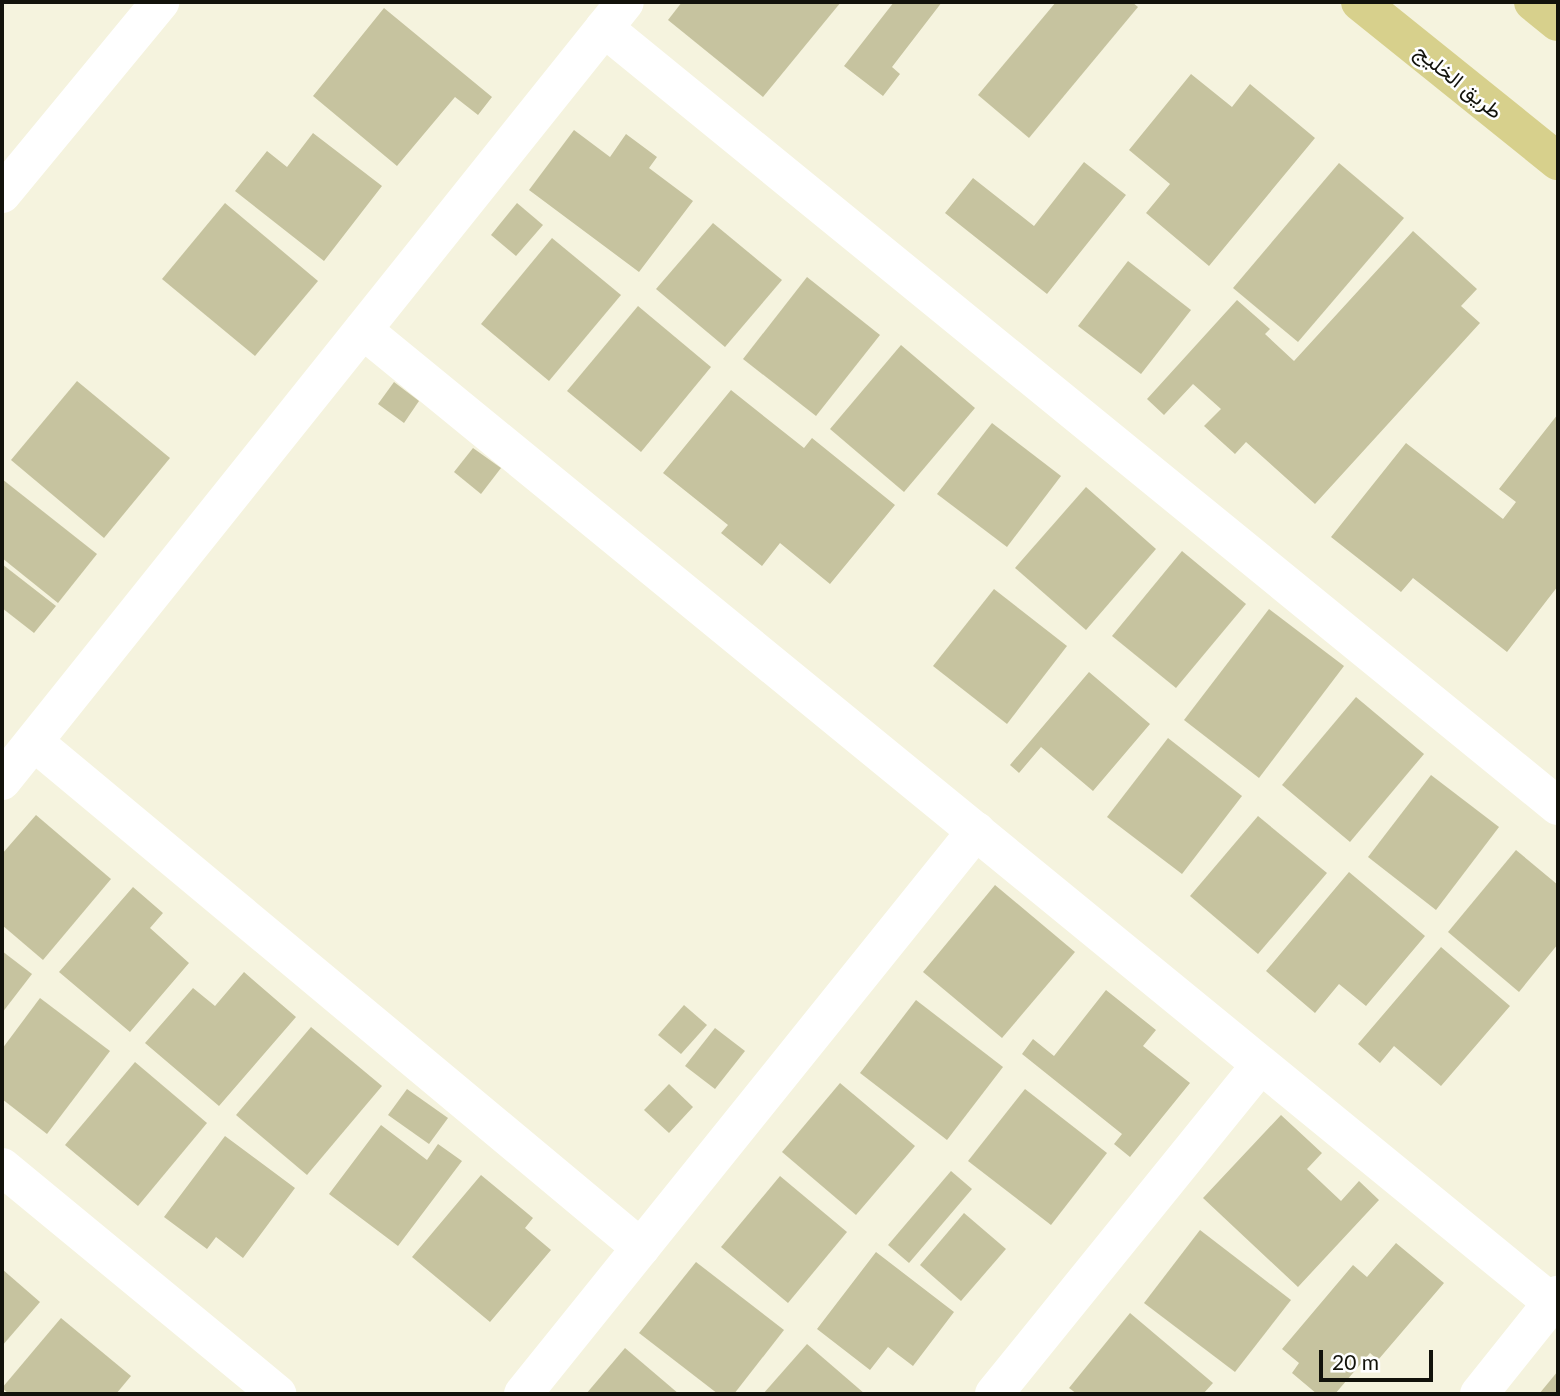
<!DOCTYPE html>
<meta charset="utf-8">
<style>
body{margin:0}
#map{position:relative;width:1560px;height:1396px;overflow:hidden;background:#f5f3de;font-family:Lato,Vazirmatn,sans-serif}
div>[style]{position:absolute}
.building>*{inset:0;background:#c6c39f}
.minor>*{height:38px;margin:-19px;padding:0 19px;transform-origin:19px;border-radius:19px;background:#fff}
.major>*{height:38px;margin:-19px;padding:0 19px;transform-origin:19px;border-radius:19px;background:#d7d08c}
span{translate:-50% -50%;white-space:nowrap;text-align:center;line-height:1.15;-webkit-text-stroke:5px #fff;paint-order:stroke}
.street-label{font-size:21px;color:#12120b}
.frame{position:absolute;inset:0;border:4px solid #12120b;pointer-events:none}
.scale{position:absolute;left:1319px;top:1350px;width:114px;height:32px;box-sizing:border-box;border:4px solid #12120b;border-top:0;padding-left:9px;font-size:21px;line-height:24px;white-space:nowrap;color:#12120b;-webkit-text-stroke:5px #fff;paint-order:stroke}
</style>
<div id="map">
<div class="building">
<div style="clip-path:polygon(682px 2px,841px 2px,763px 97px,668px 20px)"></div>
<div style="clip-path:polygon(894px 2px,942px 2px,892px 67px,900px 74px,883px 96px,844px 66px)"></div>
<div style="clip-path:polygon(1056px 2px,1132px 2px,1138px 7px,1029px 138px,978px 95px)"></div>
<div style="clip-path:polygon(384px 8px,492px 97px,478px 115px,455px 97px,397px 166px,313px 96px)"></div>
<div style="clip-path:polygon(1191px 74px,1232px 107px,1250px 84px,1315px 138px,1209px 266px,1146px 213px,1170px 184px,1129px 150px)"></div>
<div style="clip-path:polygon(574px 130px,610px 157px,626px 134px,657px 157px,649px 168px,693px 201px,639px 272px,529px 190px)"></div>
<div style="clip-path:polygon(313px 133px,382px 186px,324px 261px,235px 191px,267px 151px,287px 167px)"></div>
<div style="clip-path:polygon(1084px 162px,1126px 195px,1047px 294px,945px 213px,973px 178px,1034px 226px)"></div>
<div style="clip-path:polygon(1339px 163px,1404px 218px,1298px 342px,1233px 288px)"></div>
<div style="clip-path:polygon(225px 203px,318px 281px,255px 356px,162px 279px)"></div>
<div style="clip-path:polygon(517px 203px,543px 225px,516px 256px,491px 235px)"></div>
<div style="clip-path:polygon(713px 223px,782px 280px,725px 347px,656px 289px)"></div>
<div style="clip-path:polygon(1413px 231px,1477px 289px,1461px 306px,1480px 323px,1315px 504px,1246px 442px,1235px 454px,1204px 426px,1221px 409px,1193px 384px,1164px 415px,1147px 399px,1237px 300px,1270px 329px,1265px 334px,1294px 361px)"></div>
<div style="clip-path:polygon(552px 238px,621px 295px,549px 381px,481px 324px)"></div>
<div style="clip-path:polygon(1128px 261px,1191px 310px,1141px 374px,1078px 326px)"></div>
<div style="clip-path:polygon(807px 277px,880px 335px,816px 416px,743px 359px)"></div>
<div style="clip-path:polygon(638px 306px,711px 367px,641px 452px,567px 391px)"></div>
<div style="clip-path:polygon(901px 345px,975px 408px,904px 492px,830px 429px)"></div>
<div style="clip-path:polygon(77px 381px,170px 458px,104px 538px,11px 460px)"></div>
<div style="clip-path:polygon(394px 382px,419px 401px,404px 423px,378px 404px)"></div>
<div style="clip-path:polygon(731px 390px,804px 448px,812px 438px,895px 505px,830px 584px,780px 543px,762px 566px,721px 533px,728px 525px,663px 473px)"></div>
<div style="clip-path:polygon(1558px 414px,1558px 586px,1507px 652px,1413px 578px,1401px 592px,1331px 537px,1406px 443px,1503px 519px,1516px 502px,1499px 489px)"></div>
<div style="clip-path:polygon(992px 423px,1061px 476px,1007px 547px,937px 494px)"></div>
<div style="clip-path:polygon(473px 448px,501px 468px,481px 494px,454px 472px)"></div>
<div style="clip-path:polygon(2px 479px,97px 554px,58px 603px,2px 558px)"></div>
<div style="clip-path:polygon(1086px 487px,1156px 549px,1086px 630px,1015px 568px)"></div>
<div style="clip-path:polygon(1182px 551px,1246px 604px,1176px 688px,1112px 636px)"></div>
<div style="clip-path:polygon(2px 564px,56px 606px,34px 633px,2px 608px)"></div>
<div style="clip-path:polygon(994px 589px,1067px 646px,1007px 724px,933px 666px)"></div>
<div style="clip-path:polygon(1269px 609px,1344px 666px,1259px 778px,1184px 720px)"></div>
<div style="clip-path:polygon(1089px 672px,1150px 724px,1093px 791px,1041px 747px,1019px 773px,1010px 765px)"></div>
<div style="clip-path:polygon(1356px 697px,1424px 754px,1350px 842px,1282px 785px)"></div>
<div style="clip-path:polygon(1168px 738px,1242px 796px,1182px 874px,1107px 817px)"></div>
<div style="clip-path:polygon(1431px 775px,1499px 827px,1436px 910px,1368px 857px)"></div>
<div style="clip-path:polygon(36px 815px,111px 879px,43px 960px,2px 925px,2px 854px)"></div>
<div style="clip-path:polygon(1258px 816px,1327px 873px,1258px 954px,1190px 896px)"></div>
<div style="clip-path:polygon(1516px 850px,1558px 885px,1558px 944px,1519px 992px,1448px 932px)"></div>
<div style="clip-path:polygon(1349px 872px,1425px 936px,1366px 1006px,1339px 984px,1315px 1013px,1266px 971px)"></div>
<div style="clip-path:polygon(995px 885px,1075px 952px,1002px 1038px,923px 972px)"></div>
<div style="clip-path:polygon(133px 887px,163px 913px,150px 928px,189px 963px,130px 1032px,59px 972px)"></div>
<div style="clip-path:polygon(1441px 947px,1510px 1006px,1441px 1086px,1394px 1046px,1380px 1063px,1358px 1044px)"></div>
<div style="clip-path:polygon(2px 951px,32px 974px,2px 1013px)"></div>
<div style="clip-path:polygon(244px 972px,296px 1017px,219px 1106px,145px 1043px,193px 988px,215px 1006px)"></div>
<div style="clip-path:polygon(1106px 990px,1156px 1030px,1143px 1046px,1190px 1083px,1130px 1157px,1114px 1144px,1122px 1134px,1022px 1054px,1033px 1039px,1054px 1056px)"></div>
<div style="clip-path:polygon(40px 998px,110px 1051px,47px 1134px,2px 1099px,2px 1049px)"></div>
<div style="clip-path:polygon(916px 1000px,1003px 1067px,947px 1140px,860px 1073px)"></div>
<div style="clip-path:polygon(684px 1005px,707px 1025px,681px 1054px,658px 1035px)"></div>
<div style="clip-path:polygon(311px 1027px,382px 1086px,307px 1175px,236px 1115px)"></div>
<div style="clip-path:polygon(715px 1028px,745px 1051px,715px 1089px,685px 1066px)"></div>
<div style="clip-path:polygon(135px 1062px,207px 1123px,138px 1206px,65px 1145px)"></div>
<div style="clip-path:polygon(840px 1083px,915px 1146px,856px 1215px,782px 1152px)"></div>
<div style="clip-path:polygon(669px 1084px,693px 1107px,669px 1133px,644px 1110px)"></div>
<div style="clip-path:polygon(407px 1089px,448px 1118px,429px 1144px,388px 1115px)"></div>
<div style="clip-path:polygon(1025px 1089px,1107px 1153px,1051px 1225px,968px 1161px)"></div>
<div style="clip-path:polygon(1281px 1115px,1322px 1153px,1307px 1169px,1341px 1201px,1359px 1181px,1379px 1200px,1298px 1287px,1203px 1198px)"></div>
<div style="clip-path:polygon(381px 1125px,427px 1160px,438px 1144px,462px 1161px,398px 1246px,329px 1194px)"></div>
<div style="clip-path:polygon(225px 1136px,295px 1188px,243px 1258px,216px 1237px,207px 1249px,164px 1217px)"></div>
<div style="clip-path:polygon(951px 1171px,972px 1189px,909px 1263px,888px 1245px)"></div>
<div style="clip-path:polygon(481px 1175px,533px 1218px,525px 1228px,551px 1250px,490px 1322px,412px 1257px)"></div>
<div style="clip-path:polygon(780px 1176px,847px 1232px,788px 1303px,721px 1247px)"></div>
<div style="clip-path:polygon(964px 1213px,1006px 1249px,961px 1301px,920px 1265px)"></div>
<div style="clip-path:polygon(1200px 1230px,1291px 1300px,1235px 1372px,1144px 1303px)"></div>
<div style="clip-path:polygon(1396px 1243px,1444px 1283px,1378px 1360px,1370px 1353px,1335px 1394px,1317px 1394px,1292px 1373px,1299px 1363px,1282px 1349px,1353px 1265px,1367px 1277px)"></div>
<div style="clip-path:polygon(876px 1252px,954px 1312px,913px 1366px,888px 1347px,870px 1370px,817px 1329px)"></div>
<div style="clip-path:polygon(696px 1262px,784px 1330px,734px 1394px,718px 1394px,639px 1333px)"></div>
<div style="clip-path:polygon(2px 1269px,40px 1302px,2px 1346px)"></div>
<div style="clip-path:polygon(1130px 1313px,1213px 1383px,1203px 1394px,1077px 1394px,1069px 1388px)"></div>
<div style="clip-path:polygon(61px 1318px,131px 1376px,116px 1394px,9px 1394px,2px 1388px)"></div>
<div style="clip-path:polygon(807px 1344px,865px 1394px,763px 1394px)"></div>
<div style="clip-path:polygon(625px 1348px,679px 1394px,586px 1394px)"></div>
<div style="clip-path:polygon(1558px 1371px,1558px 1394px,1539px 1394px)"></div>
</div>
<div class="minor">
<div style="left:604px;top:28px;width:1231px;rotate:39.2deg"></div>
<div style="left:2px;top:194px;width:249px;rotate:-50.5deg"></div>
<div style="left:363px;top:330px;width:1536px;rotate:39.29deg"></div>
<div style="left:34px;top:742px;width:790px;rotate:39.81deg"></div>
<div style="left:2px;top:781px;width:997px;rotate:-51.35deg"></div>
<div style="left:2px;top:1167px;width:357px;rotate:39.5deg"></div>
<div style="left:523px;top:1394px;width:723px;rotate:-51.18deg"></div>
<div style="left:994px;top:1394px;width:423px;rotate:-51deg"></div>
<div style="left:1479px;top:1394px;width:127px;rotate:-51.4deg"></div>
</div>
<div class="major">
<div style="left:1360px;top:2px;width:254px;rotate:38.8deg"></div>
<div style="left:1533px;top:2px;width:32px;rotate:39deg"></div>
</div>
<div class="street-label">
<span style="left:1459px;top:81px;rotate:39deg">طريق الخليج</span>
</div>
<div class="frame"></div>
<div class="scale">20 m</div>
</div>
